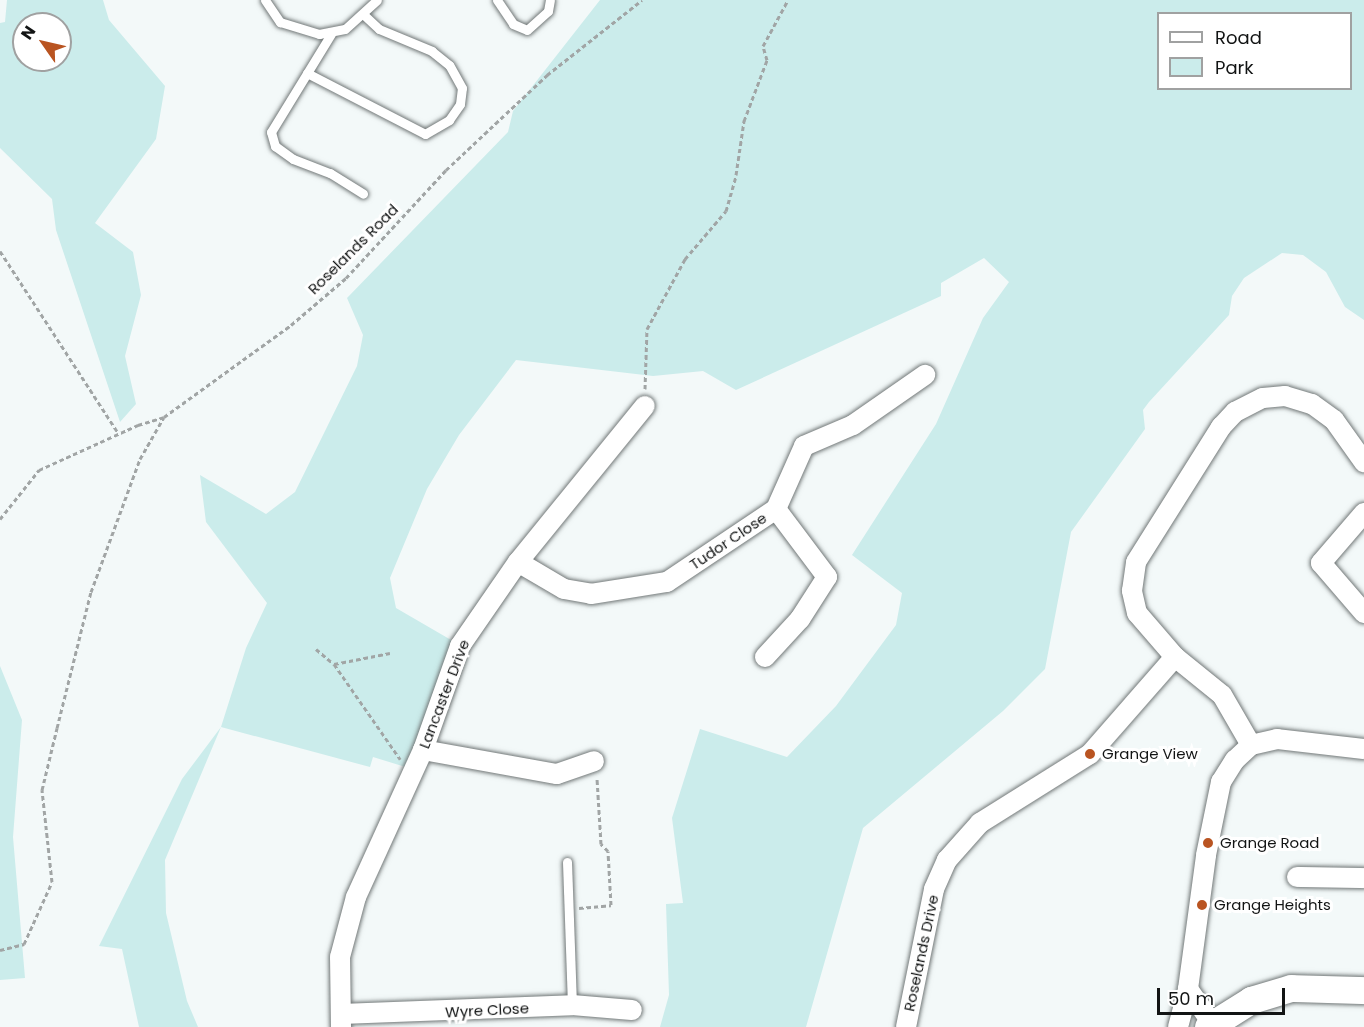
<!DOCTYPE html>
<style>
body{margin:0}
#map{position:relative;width:1364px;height:1027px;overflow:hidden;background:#f3f9f9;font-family:Poppins,sans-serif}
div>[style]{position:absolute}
.green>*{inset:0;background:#cbeceb}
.path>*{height:3px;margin-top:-1.5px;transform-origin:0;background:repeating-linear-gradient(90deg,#a1a5a5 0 4.5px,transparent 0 7.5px)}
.roads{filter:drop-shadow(0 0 2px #727878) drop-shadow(0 0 2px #727878)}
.lane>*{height:9px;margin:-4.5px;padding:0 4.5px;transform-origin:4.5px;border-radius:4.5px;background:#fff}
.street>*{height:20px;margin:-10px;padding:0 10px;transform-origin:10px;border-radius:10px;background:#fff}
.secondary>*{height:27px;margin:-13.5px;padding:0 13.5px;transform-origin:13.5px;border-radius:13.5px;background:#fff}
.dots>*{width:16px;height:16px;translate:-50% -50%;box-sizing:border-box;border:3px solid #fff;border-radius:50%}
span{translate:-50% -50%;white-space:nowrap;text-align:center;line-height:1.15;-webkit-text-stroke:6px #fff;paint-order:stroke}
.street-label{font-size:15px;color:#121414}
.poi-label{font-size:15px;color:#121414}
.left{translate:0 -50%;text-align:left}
.legend{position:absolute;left:1157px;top:12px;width:195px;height:78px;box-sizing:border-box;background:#fff;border:2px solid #a0a1a1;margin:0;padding:8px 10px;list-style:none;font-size:18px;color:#121414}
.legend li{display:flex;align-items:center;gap:12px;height:30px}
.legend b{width:30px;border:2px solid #a0a1a1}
.north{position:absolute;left:12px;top:12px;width:60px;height:60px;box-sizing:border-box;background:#fff;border:2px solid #a0a1a1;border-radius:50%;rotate:304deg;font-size:16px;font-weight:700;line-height:24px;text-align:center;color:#121414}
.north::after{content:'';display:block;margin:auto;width:21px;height:27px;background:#b95421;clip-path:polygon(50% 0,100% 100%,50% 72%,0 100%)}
.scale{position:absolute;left:1157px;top:988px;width:128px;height:27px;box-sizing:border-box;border:3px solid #121414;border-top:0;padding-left:8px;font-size:18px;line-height:21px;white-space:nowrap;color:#121414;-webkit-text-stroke:4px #fff;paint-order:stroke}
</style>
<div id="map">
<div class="green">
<div style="clip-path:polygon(evenodd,7px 0,103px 0,109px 20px,165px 86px,156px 139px,95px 223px,133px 252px,141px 295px,125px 356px,136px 404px,120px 422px,56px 230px,52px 199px,0 148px,0 23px,5px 22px,7px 0,24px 24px,60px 24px,60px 60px,24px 60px,24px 24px)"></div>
<div style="clip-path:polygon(evenodd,600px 0,1364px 0,1364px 320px,1345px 307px,1326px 272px,1303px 255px,1282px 253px,1244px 278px,1232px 296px,1229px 315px,1149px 402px,1143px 410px,1145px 429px,1071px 532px,1045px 669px,1003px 711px,863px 828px,806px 1027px,660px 1027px,669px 995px,666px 904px,683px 903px,672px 818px,700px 729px,787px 757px,836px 706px,896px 625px,902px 593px,852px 555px,936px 424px,983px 318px,1009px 282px,984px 258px,941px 283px,941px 296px,736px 390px,703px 371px,653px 376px,516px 360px,459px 435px,427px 489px,390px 578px,396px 608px,458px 644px,412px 769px,373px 757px,370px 767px,221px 727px,165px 860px,166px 913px,187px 1001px,198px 1027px,139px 1027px,122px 949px,99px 946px,182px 779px,221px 727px,246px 648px,267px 603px,206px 522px,200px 475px,266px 514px,295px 492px,357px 366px,363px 335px,347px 298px,508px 132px,513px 111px,600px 0,1158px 14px,1350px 14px,1350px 88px,1158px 88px,1158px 14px)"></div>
<div style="clip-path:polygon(0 666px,22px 720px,13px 837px,25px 978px,0 980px)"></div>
</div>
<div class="path">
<div style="left:0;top:251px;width:217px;rotate:57deg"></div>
<div style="left:645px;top:389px;width:60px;rotate:-88.1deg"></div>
<div style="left:647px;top:329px;width:80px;rotate:-61.5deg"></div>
<div style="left:685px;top:259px;width:63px;rotate:-49.5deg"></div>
<div style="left:726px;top:211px;width:37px;rotate:-74deg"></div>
<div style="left:736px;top:175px;width:55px;rotate:-81.6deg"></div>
<div style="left:744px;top:121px;width:65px;rotate:-69.3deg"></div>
<div style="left:767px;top:60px;width:15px;rotate:-106deg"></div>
<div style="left:763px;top:46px;width:52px;rotate:-61.5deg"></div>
<div style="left:0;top:519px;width:63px;rotate:-51.5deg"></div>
<div style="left:39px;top:470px;width:109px;rotate:-24.4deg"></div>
<div style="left:138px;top:425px;width:27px;rotate:-17deg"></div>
<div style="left:164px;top:417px;width:157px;rotate:-35.9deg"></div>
<div style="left:291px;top:325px;width:72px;rotate:-40.5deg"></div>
<div style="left:346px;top:278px;width:147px;rotate:-47.2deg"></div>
<div style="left:446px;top:170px;width:139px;rotate:-43.2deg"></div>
<div style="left:547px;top:75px;width:121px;rotate:-38.3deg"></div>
<div style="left:316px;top:649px;width:23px;rotate:40deg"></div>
<div style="left:390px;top:653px;width:57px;rotate:168.9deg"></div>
<div style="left:334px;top:664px;width:116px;rotate:55.2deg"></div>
<div style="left:579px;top:908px;width:32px;rotate:-5deg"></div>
<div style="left:611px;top:905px;width:54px;rotate:-93.2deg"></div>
<div style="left:608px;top:851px;width:10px;rotate:-135deg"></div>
<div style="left:601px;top:844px;width:66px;rotate:-93.5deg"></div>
<div style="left:0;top:950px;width:25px;rotate:-14deg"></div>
<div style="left:24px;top:944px;width:68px;rotate:-65.7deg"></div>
<div style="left:52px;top:882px;width:93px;rotate:-96.2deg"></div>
<div style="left:42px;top:790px;width:64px;rotate:-76.4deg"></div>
<div style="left:57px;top:728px;width:140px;rotate:-76deg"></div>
<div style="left:91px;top:592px;width:142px;rotate:-69.8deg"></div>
<div style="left:140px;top:459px;width:48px;rotate:-60.3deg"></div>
</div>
<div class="roads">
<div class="lane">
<div style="left:265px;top:0;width:27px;rotate:56deg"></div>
<div style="left:280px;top:22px;width:41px;rotate:17.1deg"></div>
<div style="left:319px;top:34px;width:26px;rotate:-11deg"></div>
<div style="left:345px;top:29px;width:43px;rotate:-42.2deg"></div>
<div style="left:497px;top:0;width:29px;rotate:56deg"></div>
<div style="left:513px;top:24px;width:15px;rotate:23deg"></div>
<div style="left:527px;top:30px;width:28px;rotate:-42deg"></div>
<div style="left:548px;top:11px;width:11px;rotate:-80deg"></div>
<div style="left:331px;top:34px;width:115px;rotate:121.5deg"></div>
<div style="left:271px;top:132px;width:15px;rotate:74deg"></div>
<div style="left:275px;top:146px;width:22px;rotate:36deg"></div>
<div style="left:293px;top:159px;width:40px;rotate:21deg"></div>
<div style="left:330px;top:173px;width:39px;rotate:32deg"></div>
<div style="left:307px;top:73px;width:133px;rotate:27.3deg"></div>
<div style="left:425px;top:134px;width:28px;rotate:-30deg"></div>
<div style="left:449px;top:120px;width:19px;rotate:-55deg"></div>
<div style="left:460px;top:104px;width:16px;rotate:-83deg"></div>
<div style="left:462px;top:88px;width:26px;rotate:-119deg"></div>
<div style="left:449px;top:65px;width:22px;rotate:-141deg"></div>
<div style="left:432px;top:51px;width:57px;rotate:-157.5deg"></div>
<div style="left:379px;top:29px;width:22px;rotate:-137deg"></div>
<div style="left:567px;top:862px;width:143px;rotate:88deg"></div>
</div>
<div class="street">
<div style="left:1364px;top:513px;width:66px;rotate:130.7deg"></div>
<div style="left:1321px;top:563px;width:66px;rotate:49.3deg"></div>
<div style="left:518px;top:562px;width:53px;rotate:30.4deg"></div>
<div style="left:564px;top:589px;width:27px;rotate:10deg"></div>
<div style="left:591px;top:594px;width:77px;rotate:-9deg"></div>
<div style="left:667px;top:582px;width:131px;rotate:-33.8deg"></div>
<div style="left:776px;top:509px;width:69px;rotate:-66deg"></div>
<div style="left:804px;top:446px;width:53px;rotate:-23.2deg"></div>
<div style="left:853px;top:425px;width:88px;rotate:-34.8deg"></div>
<div style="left:765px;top:657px;width:52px;rotate:-47.4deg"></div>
<div style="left:800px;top:619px;width:50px;rotate:-57.3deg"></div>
<div style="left:827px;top:577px;width:85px;rotate:-126.9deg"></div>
<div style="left:1251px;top:745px;width:58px;rotate:-120.1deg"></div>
<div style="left:1222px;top:695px;width:60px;rotate:-141deg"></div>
<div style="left:1175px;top:657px;width:58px;rotate:-130.8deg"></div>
<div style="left:1137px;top:613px;width:23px;rotate:-103deg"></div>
<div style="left:1132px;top:591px;width:29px;rotate:-82deg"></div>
<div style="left:1136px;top:562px;width:160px;rotate:-57.8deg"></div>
<div style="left:1221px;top:427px;width:21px;rotate:-47deg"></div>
<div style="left:1235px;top:412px;width:31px;rotate:-27deg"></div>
<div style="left:1263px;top:398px;width:22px;rotate:-5deg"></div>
<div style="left:1285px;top:396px;width:28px;rotate:17deg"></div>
<div style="left:1312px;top:404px;width:27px;rotate:36deg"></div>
<div style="left:1334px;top:420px;width:52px;rotate:54.5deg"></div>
<div style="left:423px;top:750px;width:136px;rotate:10.2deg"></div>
<div style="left:557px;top:774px;width:39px;rotate:-19deg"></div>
<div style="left:1297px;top:877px;width:67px;rotate:0.9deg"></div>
<div style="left:341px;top:1014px;width:231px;rotate:-2.2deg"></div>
<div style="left:572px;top:1005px;width:60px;rotate:4.8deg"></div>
<div style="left:1212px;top:1023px;width:42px;rotate:-125.2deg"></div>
<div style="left:1188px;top:989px;width:135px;rotate:-82.3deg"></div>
<div style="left:1206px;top:855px;width:75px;rotate:-78.4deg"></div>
<div style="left:1221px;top:782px;width:26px;rotate:-58deg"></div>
<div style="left:1235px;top:760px;width:22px;rotate:-43deg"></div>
<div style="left:1251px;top:745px;width:27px;rotate:-13deg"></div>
<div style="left:1277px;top:739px;width:88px;rotate:6.6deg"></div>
<div style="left:341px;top:1027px;width:70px;rotate:-90.8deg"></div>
<div style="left:340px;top:957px;width:62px;rotate:-75.1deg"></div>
<div style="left:356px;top:897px;width:162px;rotate:-65.5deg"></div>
<div style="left:423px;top:750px;width:110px;rotate:-70.4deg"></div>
<div style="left:460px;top:646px;width:102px;rotate:-55.4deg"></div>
<div style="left:518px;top:562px;width:201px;rotate:-50.9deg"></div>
<div style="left:906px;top:1027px;width:141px;rotate:-78.5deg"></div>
<div style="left:934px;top:889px;width:32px;rotate:-66deg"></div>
<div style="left:947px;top:860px;width:50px;rotate:-48.3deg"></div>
<div style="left:980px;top:823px;width:130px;rotate:-32.1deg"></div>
<div style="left:1090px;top:754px;width:129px;rotate:-48.8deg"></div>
<div style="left:1178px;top:1027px;width:39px;rotate:-75deg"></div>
</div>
<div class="secondary">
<div style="left:1208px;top:1027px;width:51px;rotate:-32.1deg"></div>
<div style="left:1251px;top:1000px;width:42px;rotate:-16.7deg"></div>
<div style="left:1291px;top:988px;width:73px;rotate:1.6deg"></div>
</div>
</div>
<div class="dots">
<div style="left:1090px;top:754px;background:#b95421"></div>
<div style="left:1208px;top:843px;background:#b95421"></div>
<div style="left:1202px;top:905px;background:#b95421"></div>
</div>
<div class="street-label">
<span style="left:353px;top:249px;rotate:-45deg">Roselands Road</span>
<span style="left:728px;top:541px;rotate:-34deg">Tudor Close</span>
<span style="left:444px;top:694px;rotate:-69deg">Lancaster Drive</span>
<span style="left:921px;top:953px;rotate:-78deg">Roselands Drive</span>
<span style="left:487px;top:1010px;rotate:-3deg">Wyre Close</span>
</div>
<div class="poi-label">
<span class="left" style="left:1102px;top:754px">Grange View</span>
<span class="left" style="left:1220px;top:843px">Grange Road</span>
<span class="left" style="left:1214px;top:905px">Grange Heights</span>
</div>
<ul class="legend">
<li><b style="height:8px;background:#fff"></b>Road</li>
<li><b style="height:16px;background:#cbeceb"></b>Park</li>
</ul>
<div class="north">N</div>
<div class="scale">50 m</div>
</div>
